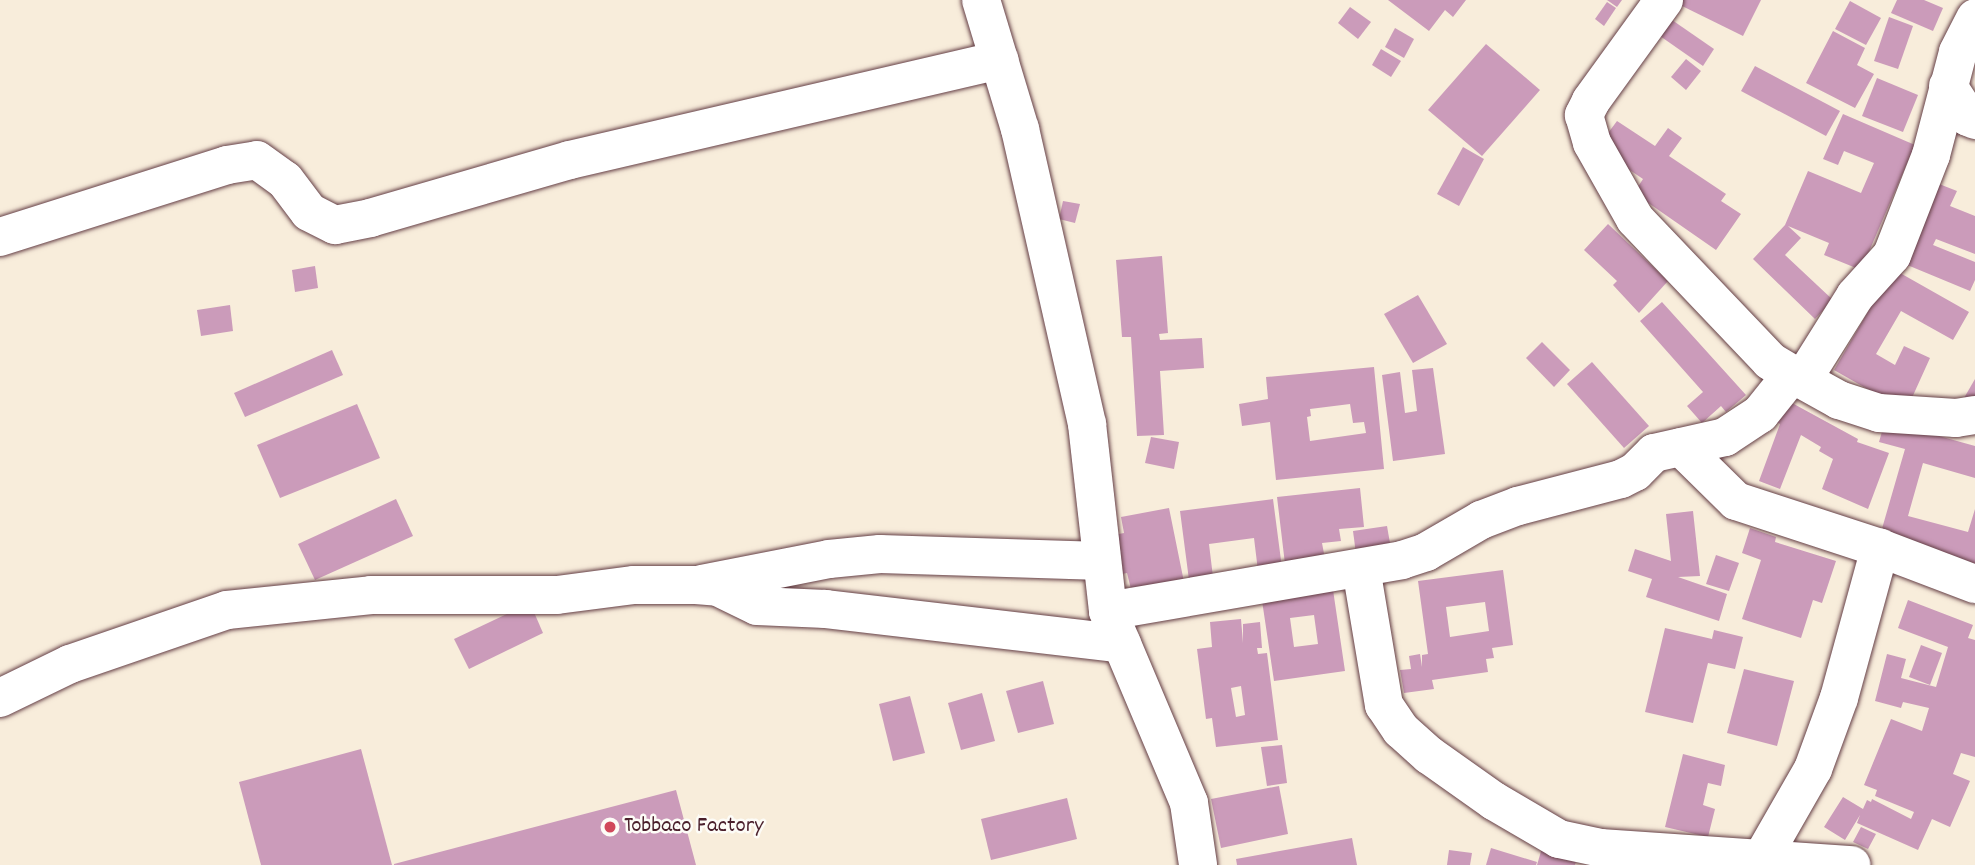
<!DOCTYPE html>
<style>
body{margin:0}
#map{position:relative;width:1975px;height:865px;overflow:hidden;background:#f8eddb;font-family:Dekko,sans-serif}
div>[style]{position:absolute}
.building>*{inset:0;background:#cb9bba}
.roads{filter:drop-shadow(0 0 2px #643e45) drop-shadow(0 0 2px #643e45)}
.minor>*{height:38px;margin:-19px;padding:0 19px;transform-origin:19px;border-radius:19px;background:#fff}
.dots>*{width:19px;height:19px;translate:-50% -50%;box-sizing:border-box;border:4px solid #fdfcf7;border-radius:50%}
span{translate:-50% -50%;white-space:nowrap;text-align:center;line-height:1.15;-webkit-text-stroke:5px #fdfcf7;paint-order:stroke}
.poi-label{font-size:23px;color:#4a1f2b}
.left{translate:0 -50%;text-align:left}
</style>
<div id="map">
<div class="building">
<div style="clip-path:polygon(1388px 0,1466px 0,1453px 17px,1445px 10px,1429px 31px)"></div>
<div style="clip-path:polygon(1607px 0,1622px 0,1617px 7px)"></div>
<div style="clip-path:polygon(1680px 0,1761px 0,1743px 36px,1678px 4px)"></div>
<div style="clip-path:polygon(1897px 0,1924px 0,1943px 8px,1933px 31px,1891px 13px)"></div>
<div style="clip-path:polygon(1850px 1px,1881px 18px,1866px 45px,1835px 29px)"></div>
<div style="clip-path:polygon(1607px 2px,1616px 8px,1604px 26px,1595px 19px)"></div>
<div style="clip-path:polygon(1350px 7px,1371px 22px,1358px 39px,1338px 23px)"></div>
<div style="clip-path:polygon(1659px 11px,1714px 49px,1703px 66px,1647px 27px)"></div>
<div style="clip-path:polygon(1889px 17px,1913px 26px,1898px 69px,1874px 61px)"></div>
<div style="clip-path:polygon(1395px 28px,1414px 39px,1404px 58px,1385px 47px)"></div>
<div style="clip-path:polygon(1833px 31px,1865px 48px,1857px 65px,1874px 74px,1855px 108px,1806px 83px)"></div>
<div style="clip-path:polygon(1486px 44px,1540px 90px,1482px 156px,1428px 110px)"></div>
<div style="clip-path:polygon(1381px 49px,1401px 61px,1391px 77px,1372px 65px)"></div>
<div style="clip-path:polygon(1686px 59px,1701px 71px,1686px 90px,1671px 77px)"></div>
<div style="clip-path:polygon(1755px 66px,1840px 111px,1826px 136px,1741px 91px)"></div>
<div style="clip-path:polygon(1877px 78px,1918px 95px,1903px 132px,1862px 116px)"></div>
<div style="clip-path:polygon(1843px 114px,1915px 145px,1861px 270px,1824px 255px,1829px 243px,1788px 226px,1801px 238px,1785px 255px,1833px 300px,1815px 319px,1753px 259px,1785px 225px,1808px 171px,1861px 193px,1874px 163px,1844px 151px,1838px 165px,1823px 159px)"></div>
<div style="clip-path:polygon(1617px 121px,1655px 146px,1668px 128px,1682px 138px,1669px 156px,1726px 194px,1721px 201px,1741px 214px,1716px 250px,1634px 193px,1643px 179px,1597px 148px)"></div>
<div style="clip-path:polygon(1463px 147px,1484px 159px,1459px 206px,1437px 194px)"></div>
<div style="clip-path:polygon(1934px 182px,1957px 191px,1950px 206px,1975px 216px,1975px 254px,1936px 239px,1933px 245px,1975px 262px,1975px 280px,1970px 291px,1900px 262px)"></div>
<div style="clip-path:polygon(1063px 201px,1080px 204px,1075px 223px,1059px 219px)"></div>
<div style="clip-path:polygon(1608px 224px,1668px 281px,1639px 313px,1613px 285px,1617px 281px,1584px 250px)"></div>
<div style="clip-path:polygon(1162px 256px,1168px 333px,1159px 334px,1160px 340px,1202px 338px,1204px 368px,1160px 371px,1164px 435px,1137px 436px,1131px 337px,1122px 337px,1116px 260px)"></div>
<div style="clip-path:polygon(315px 266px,318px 288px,295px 292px,292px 270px)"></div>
<div style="clip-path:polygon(1893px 269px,1969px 312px,1953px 340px,1901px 311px,1876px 354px,1895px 365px,1904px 346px,1930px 358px,1906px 411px,1834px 370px)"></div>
<div style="clip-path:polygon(1418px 295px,1447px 344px,1413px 363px,1384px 314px)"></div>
<div style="clip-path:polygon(1662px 302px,1746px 395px,1726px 412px,1721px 406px,1702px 423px,1687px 406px,1703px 392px,1640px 321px)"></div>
<div style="clip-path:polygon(230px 305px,233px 331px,201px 336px,197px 310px)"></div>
<div style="clip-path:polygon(1542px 342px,1570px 370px,1554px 387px,1526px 358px)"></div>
<div style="clip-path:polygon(332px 350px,343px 375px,245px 417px,234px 393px)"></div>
<div style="clip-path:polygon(1592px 362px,1649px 426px,1624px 448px,1567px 384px)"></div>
<div style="clip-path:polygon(evenodd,1374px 367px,1384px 469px,1276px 480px,1270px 422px,1242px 426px,1239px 404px,1268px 399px,1266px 377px,1374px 367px,1350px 404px,1353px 423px,1364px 422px,1366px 433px,1310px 441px,1307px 417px,1311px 416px,1310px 409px,1350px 404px)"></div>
<div style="clip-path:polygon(1433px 368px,1445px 454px,1393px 461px,1382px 375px,1400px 372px,1405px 413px,1417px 411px,1412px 370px)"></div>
<div style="clip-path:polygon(1975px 379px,1975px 404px,1964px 398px)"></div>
<div style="clip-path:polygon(1781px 397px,1858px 439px,1857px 442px,1889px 453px,1868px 509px,1822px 489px,1833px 459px,1819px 451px,1821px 447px,1801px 435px,1780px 489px,1759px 481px,1780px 424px,1770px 418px)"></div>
<div style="clip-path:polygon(357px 404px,380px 458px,280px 498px,257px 445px)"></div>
<div style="clip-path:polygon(1885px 421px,1975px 446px,1975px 478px,1923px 463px,1908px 516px,1968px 532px,1975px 509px,1975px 565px,1879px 539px,1905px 449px,1879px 442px)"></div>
<div style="clip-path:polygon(1151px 437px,1179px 442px,1174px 469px,1145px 463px)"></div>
<div style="clip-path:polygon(1360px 488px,1364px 527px,1339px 529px,1341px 541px,1322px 543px,1325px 559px,1285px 564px,1277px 497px)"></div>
<div style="clip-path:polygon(396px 499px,413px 536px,315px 580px,298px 544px)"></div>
<div style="clip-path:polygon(1273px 499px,1282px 568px,1258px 571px,1254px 538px,1209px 544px,1213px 577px,1189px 580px,1180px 511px)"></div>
<div style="clip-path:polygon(1169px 508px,1184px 582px,1132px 593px,1127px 573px,1117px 575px,1108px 536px,1124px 533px,1121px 517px)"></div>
<div style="clip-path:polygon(1693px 511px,1700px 576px,1678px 577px,1727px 594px,1719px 621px,1646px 597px,1652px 579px,1628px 571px,1635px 549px,1671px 561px,1666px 514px)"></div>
<div style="clip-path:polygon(1387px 526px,1391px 549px,1356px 554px,1353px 531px)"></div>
<div style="clip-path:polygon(1750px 528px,1776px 537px,1775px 542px,1836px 561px,1822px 603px,1813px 600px,1801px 638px,1742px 619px,1761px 560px,1742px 553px)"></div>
<div style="clip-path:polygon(1716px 555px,1739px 563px,1729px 591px,1706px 584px)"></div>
<div style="clip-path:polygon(evenodd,1503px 570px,1513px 645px,1492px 648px,1494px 658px,1486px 659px,1488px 672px,1432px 680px,1434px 689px,1404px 693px,1400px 670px,1411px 669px,1409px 656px,1420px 654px,1422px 667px,1422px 655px,1428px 654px,1418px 581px,1503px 570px,1485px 602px,1489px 631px,1450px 637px,1446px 607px,1485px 602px)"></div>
<div style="clip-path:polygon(evenodd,1332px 583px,1345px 671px,1274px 681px,1261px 594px,1332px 583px,1314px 615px,1318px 644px,1294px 647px,1290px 618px,1314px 615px)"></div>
<div style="clip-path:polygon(1908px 600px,1973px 625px,1968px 638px,1975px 640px,1975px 757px,1961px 753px,1953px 774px,1970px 781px,1950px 827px,1932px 819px,1918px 850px,1857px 823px,1860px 815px,1845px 840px,1824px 827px,1843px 797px,1863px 809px,1867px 800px,1871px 802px,1872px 799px,1911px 819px,1914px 812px,1875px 796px,1877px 790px,1864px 785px,1891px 719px,1922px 731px,1929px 708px,1903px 702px,1901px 708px,1875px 701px,1887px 654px,1906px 659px,1901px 678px,1936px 687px,1948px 647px,1898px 628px)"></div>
<div style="clip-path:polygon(530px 603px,543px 633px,469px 669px,454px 639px)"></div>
<div style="clip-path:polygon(evenodd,1241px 619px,1243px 643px,1243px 624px,1260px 622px,1262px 648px,1257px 648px,1258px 654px,1267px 653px,1278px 740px,1216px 747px,1212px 718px,1206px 719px,1197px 649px,1212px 647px,1210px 622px,1241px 619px,1241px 686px,1245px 715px,1236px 717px,1231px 688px,1241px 686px)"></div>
<div style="clip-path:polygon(1665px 628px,1712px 639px,1714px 630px,1743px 637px,1735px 669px,1708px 663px,1693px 723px,1645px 712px)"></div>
<div style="clip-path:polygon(1921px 645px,1942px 653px,1930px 685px,1909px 677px)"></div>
<div style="clip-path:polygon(1744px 669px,1794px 681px,1777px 746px,1727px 733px)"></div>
<div style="clip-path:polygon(1043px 681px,1054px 724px,1018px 733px,1006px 691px)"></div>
<div style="clip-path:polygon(982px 693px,995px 741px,961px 750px,948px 703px)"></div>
<div style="clip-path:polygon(910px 696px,925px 753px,893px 761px,879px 704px)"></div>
<div style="clip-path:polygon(1282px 745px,1287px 783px,1267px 786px,1261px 747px)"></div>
<div style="clip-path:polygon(361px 749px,392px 865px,261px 865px,239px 782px)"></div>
<div style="clip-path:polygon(1683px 754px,1725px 765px,1721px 786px,1708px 783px,1703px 805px,1715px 809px,1708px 837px,1665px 827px)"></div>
<div style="clip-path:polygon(1279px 786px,1288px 834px,1221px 848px,1211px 799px)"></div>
<div style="clip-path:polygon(676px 790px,696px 865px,394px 865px,394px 864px)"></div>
<div style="clip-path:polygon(1067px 798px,1077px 839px,991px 860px,981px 819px)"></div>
<div style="clip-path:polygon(1861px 827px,1876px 834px,1868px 849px,1853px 842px)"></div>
<div style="clip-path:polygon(1352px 838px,1357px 865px,1237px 865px,1236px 859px)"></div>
<div style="clip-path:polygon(1491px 848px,1537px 862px,1536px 865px,1486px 865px)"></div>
<div style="clip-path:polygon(1542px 848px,1577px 857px,1575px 865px,1537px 865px)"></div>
<div style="clip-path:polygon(1449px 850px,1472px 853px,1470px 865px,1447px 865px)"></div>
</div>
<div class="roads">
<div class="minor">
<div style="left:981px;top:0;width:135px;rotate:73.2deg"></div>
<div style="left:1020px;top:129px;width:303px;rotate:77.2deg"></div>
<div style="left:1087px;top:424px;width:188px;rotate:83.6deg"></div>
<div style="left:1108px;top:611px;width:208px;rotate:67.1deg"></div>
<div style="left:1189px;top:803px;width:63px;rotate:81.7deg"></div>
<div style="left:1664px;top:0;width:125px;rotate:125.9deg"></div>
<div style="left:1591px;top:101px;width:16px;rotate:117deg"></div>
<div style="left:1584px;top:115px;width:29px;rotate:74deg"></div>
<div style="left:1592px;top:143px;width:87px;rotate:60.5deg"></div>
<div style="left:1635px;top:219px;width:196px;rotate:46.4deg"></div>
<div style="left:1770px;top:361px;width:26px;rotate:31deg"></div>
<div style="left:1792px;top:374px;width:54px;rotate:29deg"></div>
<div style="left:1839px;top:400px;width:42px;rotate:18deg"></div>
<div style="left:1879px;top:413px;width:77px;rotate:3.7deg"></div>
<div style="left:1956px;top:418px;width:19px;rotate:-9deg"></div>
<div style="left:1948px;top:86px;width:37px;rotate:57deg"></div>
<div style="left:1968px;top:117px;width:8px;rotate:23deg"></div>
<div style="left:0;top:237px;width:238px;rotate:-17.6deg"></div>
<div style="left:227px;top:165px;width:30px;rotate:-9deg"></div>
<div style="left:257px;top:160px;width:34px;rotate:36deg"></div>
<div style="left:285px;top:180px;width:40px;rotate:53deg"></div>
<div style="left:309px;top:212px;width:29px;rotate:27deg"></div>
<div style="left:335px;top:225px;width:36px;rotate:-11deg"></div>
<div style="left:370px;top:218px;width:208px;rotate:-16.2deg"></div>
<div style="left:570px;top:160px;width:441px;rotate:-13.1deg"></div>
<div style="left:1803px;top:379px;width:98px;rotate:-57.9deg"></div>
<div style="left:1855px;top:296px;width:55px;rotate:-47.9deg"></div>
<div style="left:1892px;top:255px;width:107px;rotate:-68.7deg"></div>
<div style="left:1931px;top:155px;width:106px;rotate:-75.3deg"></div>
<div style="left:1958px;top:52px;width:38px;rotate:-63deg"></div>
<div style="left:1681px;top:447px;width:77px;rotate:44.5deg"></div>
<div style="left:1736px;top:501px;width:151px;rotate:18.1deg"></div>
<div style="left:1880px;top:548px;width:102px;rotate:20.8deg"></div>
<div style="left:1361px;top:568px;width:139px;rotate:80.5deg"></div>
<div style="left:1384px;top:705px;width:30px;rotate:56deg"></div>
<div style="left:1401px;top:730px;width:38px;rotate:42deg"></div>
<div style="left:1429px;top:755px;width:80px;rotate:35.3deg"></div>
<div style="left:1494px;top:801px;width:75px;rotate:30.3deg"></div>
<div style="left:1559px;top:839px;width:43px;rotate:12.1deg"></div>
<div style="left:1601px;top:848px;width:251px;rotate:3.9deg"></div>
<div style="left:702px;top:584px;width:129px;rotate:-11.1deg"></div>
<div style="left:829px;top:559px;width:51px;rotate:-5.6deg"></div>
<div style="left:880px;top:554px;width:222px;rotate:1.8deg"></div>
<div style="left:1108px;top:611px;width:298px;rotate:-9.8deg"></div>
<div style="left:1402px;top:560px;width:25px;rotate:-18deg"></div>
<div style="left:1426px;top:552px;width:64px;rotate:-30.2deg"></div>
<div style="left:1481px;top:520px;width:40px;rotate:-21deg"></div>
<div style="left:1518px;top:506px;width:106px;rotate:-14.7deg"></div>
<div style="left:1621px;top:479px;width:16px;rotate:-27deg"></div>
<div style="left:1635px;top:472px;width:27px;rotate:-45deg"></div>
<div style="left:1654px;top:453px;width:73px;rotate:-12.7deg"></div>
<div style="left:1725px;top:437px;width:42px;rotate:-33.3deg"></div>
<div style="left:1760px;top:414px;width:51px;rotate:-51.3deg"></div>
<div style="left:0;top:698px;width:78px;rotate:-25.9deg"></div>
<div style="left:70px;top:664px;width:166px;rotate:-19deg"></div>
<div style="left:227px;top:610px;width:145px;rotate:-5.9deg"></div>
<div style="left:371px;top:595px;width:186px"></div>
<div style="left:557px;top:595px;width:78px;rotate:-7.4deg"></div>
<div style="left:634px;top:585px;width:62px"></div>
<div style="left:696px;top:585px;width:22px;rotate:5deg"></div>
<div style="left:718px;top:587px;width:43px;rotate:26deg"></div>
<div style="left:757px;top:606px;width:69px;rotate:2.5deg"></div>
<div style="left:826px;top:609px;width:298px;rotate:6.7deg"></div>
<div style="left:1762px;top:858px;width:103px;rotate:-60.2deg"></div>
<div style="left:1813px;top:769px;width:76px;rotate:-69.9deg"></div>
<div style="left:1839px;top:698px;width:156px;rotate:-74.7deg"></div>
</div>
</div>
<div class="dots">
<div style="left:610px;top:827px;background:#d1495b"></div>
</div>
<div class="poi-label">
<span class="left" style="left:624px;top:827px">Tobbaco Factory</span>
</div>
</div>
